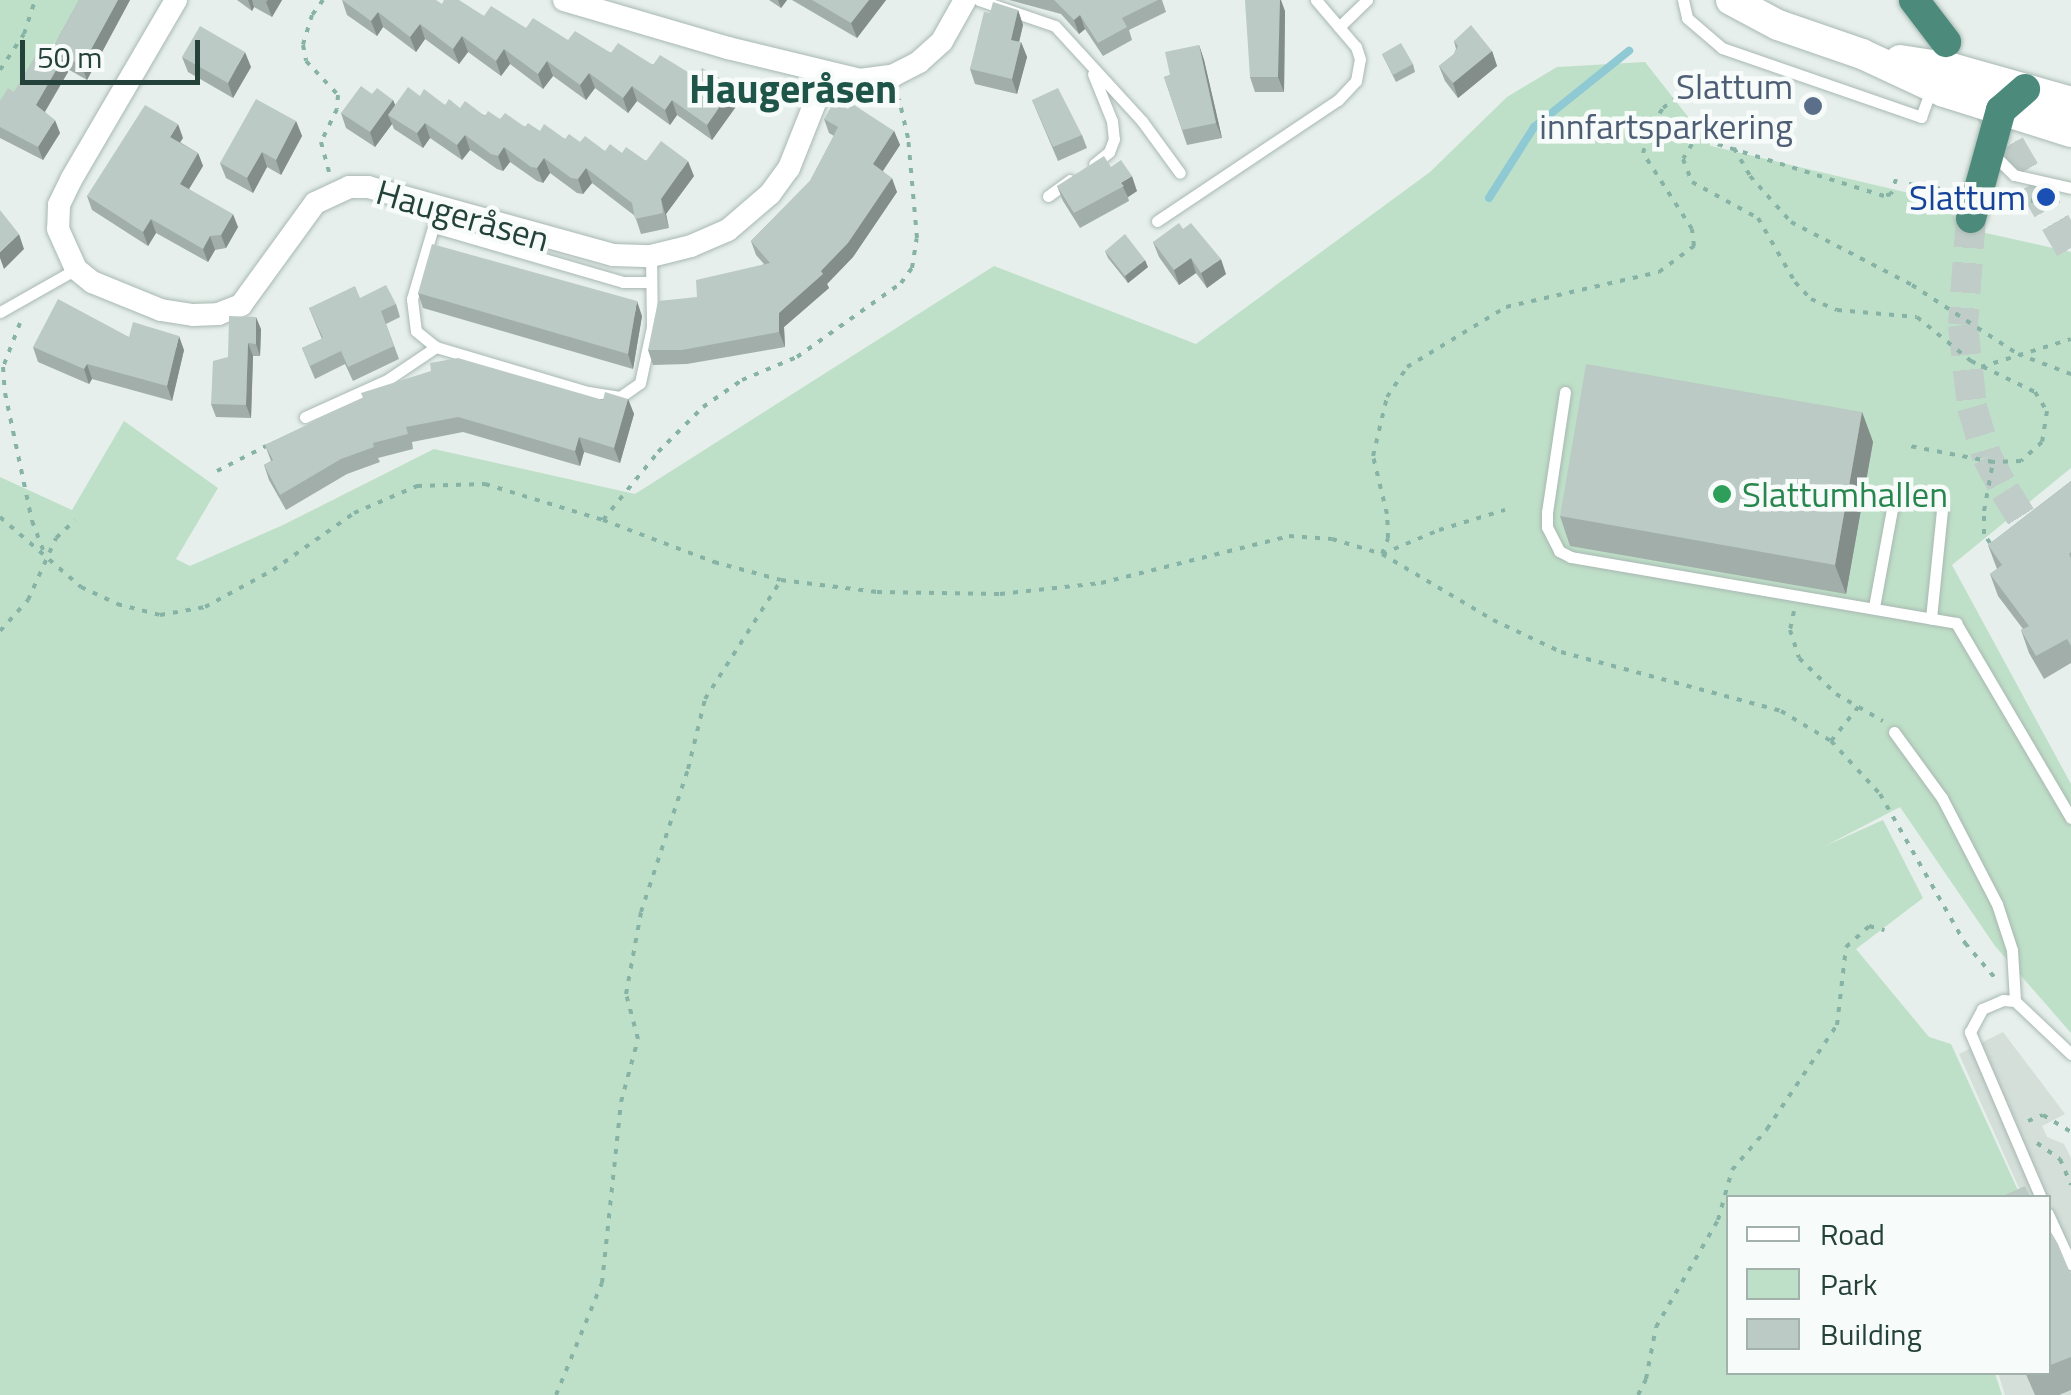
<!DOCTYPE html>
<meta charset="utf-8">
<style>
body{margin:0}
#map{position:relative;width:2071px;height:1395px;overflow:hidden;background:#e6efeb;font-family:"Titillium Web",sans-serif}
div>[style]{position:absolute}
.built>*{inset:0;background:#d4dfda}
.green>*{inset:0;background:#bfe0c8}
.stream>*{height:8px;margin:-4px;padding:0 4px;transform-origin:4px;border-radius:4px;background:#8ec9d4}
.trunk-tunnel>*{height:30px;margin-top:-15px;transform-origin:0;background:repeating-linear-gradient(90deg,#bfccc8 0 30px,transparent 0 45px)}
.path>*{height:4px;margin-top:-2px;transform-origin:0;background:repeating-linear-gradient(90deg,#86b3a5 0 5px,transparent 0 13px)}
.roads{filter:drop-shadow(0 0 2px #a8b8b2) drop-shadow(0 0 2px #a8b8b2)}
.service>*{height:11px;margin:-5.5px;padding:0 5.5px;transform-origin:5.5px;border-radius:5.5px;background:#fff}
.minor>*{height:22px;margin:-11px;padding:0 11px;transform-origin:11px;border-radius:11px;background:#fff}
.secondary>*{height:30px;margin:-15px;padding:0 15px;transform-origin:15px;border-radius:15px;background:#fff}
.trunk>*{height:30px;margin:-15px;padding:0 15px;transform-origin:15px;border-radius:15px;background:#4c8a7c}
.wall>*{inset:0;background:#a1aea9}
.shaded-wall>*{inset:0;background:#838d89}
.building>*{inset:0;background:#bbcac4}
.dots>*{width:28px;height:28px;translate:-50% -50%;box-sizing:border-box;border:5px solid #f7fbf9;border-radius:50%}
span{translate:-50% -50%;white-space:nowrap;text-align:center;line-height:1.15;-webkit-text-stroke:9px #f7fbf9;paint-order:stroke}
.service-label{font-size:35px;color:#4e5e75}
.right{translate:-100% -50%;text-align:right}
.transit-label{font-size:35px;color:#164399}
.street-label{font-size:35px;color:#24423a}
.leisure-label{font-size:35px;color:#27864d}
.left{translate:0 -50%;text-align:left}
.quarter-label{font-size:40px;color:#1f5548;font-weight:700}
.legend{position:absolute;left:1726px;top:1195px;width:325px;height:180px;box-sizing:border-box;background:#f7fbf9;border:2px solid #a3b1ad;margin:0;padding:12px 18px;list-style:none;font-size:30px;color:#24423a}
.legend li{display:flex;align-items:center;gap:20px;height:50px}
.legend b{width:50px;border:2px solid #a3b1ad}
.scale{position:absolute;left:20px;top:40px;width:180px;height:45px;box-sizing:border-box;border:5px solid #24423a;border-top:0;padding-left:12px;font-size:30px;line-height:35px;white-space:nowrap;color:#24423a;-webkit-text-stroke:8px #f7fbf9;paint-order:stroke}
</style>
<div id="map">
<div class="built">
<div style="clip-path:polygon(2003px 1032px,2065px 1114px,2042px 1126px,2047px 1137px,2064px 1144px,2071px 1158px,2071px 1395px,2005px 1395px,1998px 1373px,2048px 1372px,2048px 1198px,2023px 1197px,1959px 1054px)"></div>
</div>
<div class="green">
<div style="clip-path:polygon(0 0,86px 0,0 118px)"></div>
<div style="clip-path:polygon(1645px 62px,1711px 146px,1947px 202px,1959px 227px,2071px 252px,2071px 468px,1952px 565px,2071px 784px,2071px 1033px,1995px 946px,1900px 807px,1825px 846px,1883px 820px,1923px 898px,1856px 949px,1929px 1037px,1951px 1044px,2021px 1197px,1728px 1198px,1728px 1372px,1995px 1373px,2002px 1395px,0 1395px,0 477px,72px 510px,124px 421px,218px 488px,176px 559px,190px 566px,283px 525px,434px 449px,635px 494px,994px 266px,1196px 344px,1430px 172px,1507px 97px,1557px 67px)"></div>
</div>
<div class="stream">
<div style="left:1489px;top:198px;width:84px;rotate:-57.6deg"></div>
<div style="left:1534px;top:127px;width:122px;rotate:-38.7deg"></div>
</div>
<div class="trunk-tunnel">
<div style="left:1987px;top:106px;width:167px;rotate:59.7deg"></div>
<div style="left:1971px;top:218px;width:107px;rotate:94.3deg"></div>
<div style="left:1963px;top:325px;width:82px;rotate:83.7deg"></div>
<div style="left:1972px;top:407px;width:52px;rotate:73.3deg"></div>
<div style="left:1987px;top:457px;width:38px;rotate:62deg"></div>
<div style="left:2005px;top:491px;width:44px;rotate:58.1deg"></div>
<div style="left:2028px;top:528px;width:68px;rotate:50.9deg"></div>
</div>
<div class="path">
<div style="left:323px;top:0;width:19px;rotate:126deg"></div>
<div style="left:312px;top:15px;width:31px;rotate:107deg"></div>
<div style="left:303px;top:45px;width:16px;rotate:79deg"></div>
<div style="left:306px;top:61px;width:47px;rotate:46.7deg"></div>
<div style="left:338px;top:95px;width:14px;rotate:94deg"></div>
<div style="left:337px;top:109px;width:37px;rotate:116deg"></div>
<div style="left:321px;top:142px;width:31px;rotate:75deg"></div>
<div style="left:0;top:70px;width:43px;rotate:-56.3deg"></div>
<div style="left:24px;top:34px;width:36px;rotate:-72deg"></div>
<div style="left:1734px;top:148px;width:32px;rotate:60deg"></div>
<div style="left:1750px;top:176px;width:62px;rotate:48.3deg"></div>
<div style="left:1791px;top:222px;width:136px;rotate:27.5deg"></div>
<div style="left:1912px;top:285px;width:126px;rotate:33.1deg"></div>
<div style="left:2018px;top:354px;width:57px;rotate:20.7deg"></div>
<div style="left:1896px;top:179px;width:16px;rotate:108deg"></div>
<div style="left:1891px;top:194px;width:7px;rotate:164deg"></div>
<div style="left:1884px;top:196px;width:189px;rotate:-162.7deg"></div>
<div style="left:1704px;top:140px;width:13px;rotate:162deg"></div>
<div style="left:1692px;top:144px;width:17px;rotate:121deg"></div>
<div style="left:1683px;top:159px;width:25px;rotate:69deg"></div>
<div style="left:1692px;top:182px;width:75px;rotate:28.6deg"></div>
<div style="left:1758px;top:218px;width:74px;rotate:60deg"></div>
<div style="left:1795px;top:282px;width:23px;rotate:47deg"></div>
<div style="left:1811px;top:299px;width:28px;rotate:23deg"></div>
<div style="left:1837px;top:310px;width:80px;rotate:5deg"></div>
<div style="left:1917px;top:317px;width:70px;rotate:39.2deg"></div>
<div style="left:1971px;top:361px;width:71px;rotate:25.8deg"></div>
<div style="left:2035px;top:392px;width:22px;rotate:58deg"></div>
<div style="left:2047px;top:411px;width:31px;rotate:99deg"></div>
<div style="left:2042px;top:442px;width:28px;rotate:138deg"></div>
<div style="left:2021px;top:461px;width:28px;rotate:178deg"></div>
<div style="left:1993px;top:462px;width:85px;rotate:-169.1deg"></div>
<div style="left:1909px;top:184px;width:40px;rotate:8.5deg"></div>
<div style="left:2005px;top:197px;width:45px;rotate:7.6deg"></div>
<div style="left:20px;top:323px;width:47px;rotate:111.1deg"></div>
<div style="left:3px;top:367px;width:26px;rotate:86deg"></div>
<div style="left:5px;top:393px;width:131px;rotate:78.1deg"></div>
<div style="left:32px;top:521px;width:36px;rotate:69deg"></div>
<div style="left:1981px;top:367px;width:94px;rotate:-17.3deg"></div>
<div style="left:217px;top:471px;width:55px;rotate:-27deg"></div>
<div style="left:0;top:517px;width:107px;rotate:40.8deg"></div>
<div style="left:81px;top:587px;width:40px;rotate:25deg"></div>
<div style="left:117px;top:604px;width:44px;rotate:14.3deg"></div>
<div style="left:160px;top:615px;width:46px;rotate:-10.1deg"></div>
<div style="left:205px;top:607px;width:77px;rotate:-28.6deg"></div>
<div style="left:273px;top:570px;width:99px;rotate:-35.1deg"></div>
<div style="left:354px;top:513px;width:69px;rotate:-23.2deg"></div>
<div style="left:417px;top:486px;width:68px;rotate:-1.7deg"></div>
<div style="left:485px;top:484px;width:123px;rotate:17deg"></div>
<div style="left:603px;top:520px;width:119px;rotate:20.7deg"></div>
<div style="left:714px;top:562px;width:69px;rotate:15deg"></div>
<div style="left:781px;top:580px;width:97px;rotate:7.1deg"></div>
<div style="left:877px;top:592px;width:123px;rotate:0.9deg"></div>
<div style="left:1000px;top:594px;width:102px;rotate:-6.2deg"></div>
<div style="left:1101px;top:583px;width:194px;rotate:-14deg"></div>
<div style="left:1289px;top:536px;width:43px;rotate:4deg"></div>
<div style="left:1332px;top:539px;width:52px;rotate:16.7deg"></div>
<div style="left:1382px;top:554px;width:129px;rotate:30.7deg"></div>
<div style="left:1493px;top:620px;width:75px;rotate:25.2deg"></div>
<div style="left:1561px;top:652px;width:228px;rotate:15deg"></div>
<div style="left:1781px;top:711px;width:58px;rotate:31deg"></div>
<div style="left:1831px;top:741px;width:72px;rotate:47.2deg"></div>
<div style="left:1880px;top:794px;width:172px;rotate:60.3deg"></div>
<div style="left:1965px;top:943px;width:48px;rotate:49.3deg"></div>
<div style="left:603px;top:520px;width:87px;rotate:-51deg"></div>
<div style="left:658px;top:452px;width:64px;rotate:-45deg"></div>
<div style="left:703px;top:407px;width:47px;rotate:-34.7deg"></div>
<div style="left:742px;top:380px;width:60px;rotate:-22.7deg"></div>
<div style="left:797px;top:357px;width:128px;rotate:-35.4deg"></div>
<div style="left:901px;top:283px;width:19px;rotate:-54deg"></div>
<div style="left:912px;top:268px;width:30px;rotate:-81deg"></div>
<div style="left:917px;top:238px;width:100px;rotate:-95.1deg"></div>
<div style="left:908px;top:138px;width:40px;rotate:-103deg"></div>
<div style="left:1990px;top:543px;width:11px;rotate:-124deg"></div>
<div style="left:1984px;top:534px;width:23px;rotate:-90deg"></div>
<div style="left:1984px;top:511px;width:50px;rotate:-79.6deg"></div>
<div style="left:1382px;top:554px;width:17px;rotate:-69deg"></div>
<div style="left:1388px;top:538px;width:24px;rotate:-92deg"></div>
<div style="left:1387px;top:514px;width:60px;rotate:-103.6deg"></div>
<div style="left:1373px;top:456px;width:61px;rotate:-76.7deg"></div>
<div style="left:1387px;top:397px;width:36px;rotate:-56deg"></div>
<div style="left:1407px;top:367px;width:116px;rotate:-31.2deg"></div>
<div style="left:1506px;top:307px;width:157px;rotate:-12.9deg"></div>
<div style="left:1659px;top:272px;width:44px;rotate:-36.6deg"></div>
<div style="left:1694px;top:246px;width:17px;rotate:-97deg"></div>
<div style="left:1692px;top:229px;width:90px;rotate:-122.8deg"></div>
<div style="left:1643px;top:153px;width:30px;rotate:-73deg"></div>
<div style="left:1652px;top:124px;width:19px;rotate:-55deg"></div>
<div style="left:1663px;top:108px;width:40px;rotate:-37deg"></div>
<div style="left:1382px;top:554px;width:62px;rotate:-22.8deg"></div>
<div style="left:1439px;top:530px;width:69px;rotate:-16.9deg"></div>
<div style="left:1794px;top:611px;width:19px;rotate:102deg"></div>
<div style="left:1790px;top:630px;width:29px;rotate:72deg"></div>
<div style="left:1799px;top:658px;width:52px;rotate:44.2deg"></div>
<div style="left:1836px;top:694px;width:54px;rotate:29.9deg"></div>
<div style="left:0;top:631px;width:42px;rotate:-47.9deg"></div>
<div style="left:28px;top:600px;width:68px;rotate:-65.7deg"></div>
<div style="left:56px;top:538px;width:26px;rotate:-43deg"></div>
<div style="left:1831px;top:741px;width:45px;rotate:-51.3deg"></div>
<div style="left:2028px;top:1121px;width:16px;rotate:-22deg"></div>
<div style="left:2043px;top:1115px;width:33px;rotate:31deg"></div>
<div style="left:2037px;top:1143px;width:28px;rotate:35deg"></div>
<div style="left:2060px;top:1159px;width:28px;rotate:67deg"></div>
<div style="left:556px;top:1395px;width:121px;rotate:-67.7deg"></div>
<div style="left:602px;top:1283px;width:182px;rotate:-84deg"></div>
<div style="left:621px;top:1102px;width:65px;rotate:-74.9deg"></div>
<div style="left:638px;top:1039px;width:47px;rotate:-104.9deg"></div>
<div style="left:626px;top:994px;width:83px;rotate:-79.6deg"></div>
<div style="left:641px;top:912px;width:151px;rotate:-71.8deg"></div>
<div style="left:688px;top:769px;width:72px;rotate:-76.3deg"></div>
<div style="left:705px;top:699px;width:141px;rotate:-57.4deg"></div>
<div style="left:1638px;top:1395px;width:18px;rotate:-63deg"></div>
<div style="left:1646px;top:1379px;width:53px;rotate:-79.1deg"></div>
<div style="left:1656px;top:1327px;width:124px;rotate:-59.9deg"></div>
<div style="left:1718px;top:1220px;width:52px;rotate:-74.4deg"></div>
<div style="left:1732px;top:1170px;width:54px;rotate:-49.5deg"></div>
<div style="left:1767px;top:1129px;width:125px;rotate:-56.1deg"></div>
<div style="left:1837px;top:1025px;width:79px;rotate:-83.4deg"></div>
<div style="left:1846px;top:947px;width:31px;rotate:-42deg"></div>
<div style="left:1869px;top:926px;width:16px;rotate:15deg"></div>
</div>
<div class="roads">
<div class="service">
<div style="left:979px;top:0;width:80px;rotate:18.9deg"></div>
<div style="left:1055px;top:26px;width:129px;rotate:47.5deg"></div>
<div style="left:1142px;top:121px;width:64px;rotate:53.8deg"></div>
<div style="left:1683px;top:0;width:18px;rotate:77deg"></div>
<div style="left:1687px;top:18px;width:46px;rotate:40.6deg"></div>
<div style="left:1722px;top:48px;width:211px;rotate:19.1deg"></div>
<div style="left:1921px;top:117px;width:30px;rotate:-70deg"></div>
<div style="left:1339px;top:27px;width:39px;rotate:-44deg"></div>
<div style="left:1093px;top:74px;width:51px;rotate:68deg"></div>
<div style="left:1112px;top:121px;width:18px;rotate:84deg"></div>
<div style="left:1114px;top:139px;width:14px;rotate:111deg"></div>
<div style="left:1109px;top:152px;width:19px;rotate:141deg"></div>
<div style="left:1995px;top:156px;width:27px;rotate:45deg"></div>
<div style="left:2014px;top:175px;width:58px;rotate:12.8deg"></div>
<div style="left:1048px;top:196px;width:27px;rotate:-36deg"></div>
<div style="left:439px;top:207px;width:96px;rotate:106.4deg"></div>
<div style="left:412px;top:299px;width:32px;rotate:83deg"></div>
<div style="left:416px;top:331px;width:26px;rotate:39deg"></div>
<div style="left:436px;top:347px;width:159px;rotate:16.5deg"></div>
<div style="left:588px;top:392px;width:32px;rotate:9deg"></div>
<div style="left:620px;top:397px;width:24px;rotate:-35deg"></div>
<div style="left:640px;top:383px;width:57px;rotate:-77.9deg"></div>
<div style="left:652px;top:327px;width:71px;rotate:-90.8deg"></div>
<div style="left:1157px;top:221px;width:218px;rotate:-33.8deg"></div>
<div style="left:1338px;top:100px;width:26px;rotate:-47deg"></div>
<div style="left:1356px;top:81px;width:22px;rotate:-80deg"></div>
<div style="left:1360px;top:59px;width:13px;rotate:-108deg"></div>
<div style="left:1356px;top:47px;width:62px;rotate:-130.4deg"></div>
<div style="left:434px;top:227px;width:197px;rotate:16.2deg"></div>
<div style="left:623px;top:282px;width:28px"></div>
<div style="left:0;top:312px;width:87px;rotate:-29.5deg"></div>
<div style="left:1565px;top:392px;width:121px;rotate:98.5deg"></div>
<div style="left:1547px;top:512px;width:15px;rotate:90deg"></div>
<div style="left:1547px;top:527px;width:27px;rotate:63deg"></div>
<div style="left:1559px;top:551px;width:13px;rotate:27deg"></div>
<div style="left:1571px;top:557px;width:391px;rotate:9.7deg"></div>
<div style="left:1956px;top:623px;width:226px;rotate:59.5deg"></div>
<div style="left:305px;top:417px;width:90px;rotate:-24.3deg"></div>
<div style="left:387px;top:380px;width:59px;rotate:-34deg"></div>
<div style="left:1874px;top:607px;width:100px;rotate:-79.6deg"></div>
<div style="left:1892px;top:509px;width:16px;rotate:-52deg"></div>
<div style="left:1902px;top:496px;width:31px;rotate:-2deg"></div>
<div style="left:1933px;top:495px;width:17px;rotate:59deg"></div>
<div style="left:1942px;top:510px;width:109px;rotate:95.8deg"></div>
<div style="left:1894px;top:732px;width:82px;rotate:54deg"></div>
<div style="left:1942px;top:798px;width:119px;rotate:62.6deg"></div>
<div style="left:1997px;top:904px;width:48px;rotate:71.9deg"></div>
<div style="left:2012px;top:950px;width:51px;rotate:86.6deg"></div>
<div style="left:2041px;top:1198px;width:181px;rotate:-113.2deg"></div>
<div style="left:1970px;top:1032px;width:26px;rotate:-62deg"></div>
<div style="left:1982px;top:1009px;width:23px;rotate:-23deg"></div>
<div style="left:2003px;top:1000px;width:12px;rotate:5deg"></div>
<div style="left:2015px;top:1001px;width:77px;rotate:43.4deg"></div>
<div style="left:2048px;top:1214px;width:55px;rotate:65.3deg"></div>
</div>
<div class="minor">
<div style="left:176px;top:0;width:208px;rotate:120.3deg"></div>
<div style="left:71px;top:180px;width:28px;rotate:116deg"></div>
<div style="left:59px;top:205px;width:24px;rotate:92deg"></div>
<div style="left:58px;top:229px;width:44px;rotate:65.8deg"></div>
<div style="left:76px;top:269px;width:21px;rotate:39deg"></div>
<div style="left:92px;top:282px;width:74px;rotate:22.1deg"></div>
<div style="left:161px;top:310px;width:32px;rotate:9deg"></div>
<div style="left:193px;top:315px;width:25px;rotate:-2deg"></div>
<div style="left:218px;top:314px;width:25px;rotate:-21deg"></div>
<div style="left:241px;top:305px;width:126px;rotate:-54deg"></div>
<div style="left:315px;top:203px;width:38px;rotate:-25deg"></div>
<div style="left:349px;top:187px;width:19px"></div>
<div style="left:368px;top:187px;width:254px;rotate:15.5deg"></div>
<div style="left:613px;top:255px;width:38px;rotate:2deg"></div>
<div style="left:651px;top:256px;width:41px;rotate:-14deg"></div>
<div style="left:691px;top:246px;width:40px;rotate:-23.4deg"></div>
<div style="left:728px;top:230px;width:55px;rotate:-40.6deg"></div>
<div style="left:770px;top:194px;width:32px;rotate:-54deg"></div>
<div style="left:789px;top:168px;width:100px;rotate:-68.3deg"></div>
<div style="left:564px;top:0;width:171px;rotate:16.3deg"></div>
<div style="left:728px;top:48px;width:136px;rotate:13.6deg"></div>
<div style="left:860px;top:80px;width:34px;rotate:-8deg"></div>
<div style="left:894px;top:75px;width:28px;rotate:-27deg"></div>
<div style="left:919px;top:62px;width:31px;rotate:-42deg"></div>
<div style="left:942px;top:41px;width:47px;rotate:-60.7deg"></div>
</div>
<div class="secondary">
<div style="left:1731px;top:0;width:53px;rotate:28deg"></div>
<div style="left:1778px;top:25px;width:89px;rotate:19deg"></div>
<div style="left:1862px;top:54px;width:90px;rotate:24.9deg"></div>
<div style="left:1944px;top:92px;width:133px;rotate:17.5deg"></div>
<div style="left:1900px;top:60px;width:52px;rotate:8.9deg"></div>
<div style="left:1951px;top:68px;width:125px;rotate:15.8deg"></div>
</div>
<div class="trunk">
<div style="left:1914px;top:0;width:53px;rotate:52.7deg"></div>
<div style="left:1971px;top:218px;width:112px;rotate:-74.5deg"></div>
<div style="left:2001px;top:110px;width:32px;rotate:-41deg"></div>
</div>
</div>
<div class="wall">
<div style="clip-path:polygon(79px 0,130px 0,87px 80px,66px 68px,68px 72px,45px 112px,60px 133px,43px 160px,0 138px,0 101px,14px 92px,53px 53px,52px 49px)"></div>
<div style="clip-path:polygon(237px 0,282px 0,272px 17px,254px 7px,252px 11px)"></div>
<div style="clip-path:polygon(342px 0,442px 4px,696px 77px,740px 101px,712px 140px,677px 115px,670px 125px,637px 101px,628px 113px,595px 88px,586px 100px,553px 76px,543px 89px,510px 64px,501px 76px,468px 52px,459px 64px,425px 39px,416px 52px,383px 27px,377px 36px,347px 15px)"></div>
<div style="clip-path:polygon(769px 0,787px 0,781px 8px)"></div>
<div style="clip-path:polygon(792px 0,886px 0,857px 38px)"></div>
<div style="clip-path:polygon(1009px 0,1162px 0,1166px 12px,1129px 30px,1132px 40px,1103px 56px,1085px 29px,1079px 34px,1061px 14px)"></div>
<div style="clip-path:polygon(1018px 10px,1023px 25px,1019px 42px,1021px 42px,1027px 57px,1017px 94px,975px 84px,970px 69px,990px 13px)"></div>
<div style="clip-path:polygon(1285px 11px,1284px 92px,1255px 92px,1250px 77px)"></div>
<div style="clip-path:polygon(1454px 41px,1492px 51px,1497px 66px,1458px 98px,1445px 81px,1439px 66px,1454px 54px,1456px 49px)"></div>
<div style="clip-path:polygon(1199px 45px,1204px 60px,1222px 138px,1187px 145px,1164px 77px,1170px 75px)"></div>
<div style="clip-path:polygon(1382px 54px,1413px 64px,1415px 72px,1396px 82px)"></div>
<div style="clip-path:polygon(182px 57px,251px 67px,233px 98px,188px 72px)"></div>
<div style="clip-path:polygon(372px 94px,393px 100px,395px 105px,420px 96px,445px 105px,500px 119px,605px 151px,622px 153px,694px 176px,666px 214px,669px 228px,641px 234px,635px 216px,592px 183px,583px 194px,577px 193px,550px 173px,543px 183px,537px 181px,510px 162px,503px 171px,497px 169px,470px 150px,462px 160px,430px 138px,423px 148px,394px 129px,392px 124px,375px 147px,346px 128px,341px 113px)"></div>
<div style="clip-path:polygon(1032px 100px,1082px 135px,1087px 148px,1058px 161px)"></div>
<div style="clip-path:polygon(848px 109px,894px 131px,900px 145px,883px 171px,897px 192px,853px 257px,827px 284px,829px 288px,784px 327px,785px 347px,687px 364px,653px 365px,648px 350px,697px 297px,764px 264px,756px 255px,751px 241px,810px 181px,834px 136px,829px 133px,824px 119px)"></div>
<div style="clip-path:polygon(296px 121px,302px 136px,281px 175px,267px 167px,253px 193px,226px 178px,220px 163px)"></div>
<div style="clip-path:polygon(183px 138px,180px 142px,198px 153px,203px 166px,189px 189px,238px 227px,226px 248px,215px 250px,208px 262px,156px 233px,148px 246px,92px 210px,87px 196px)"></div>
<div style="clip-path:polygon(1111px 167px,1137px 191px,1128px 197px,1129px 201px,1080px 228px,1063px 201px,1057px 186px)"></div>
<div style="clip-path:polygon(1183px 229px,1226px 274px,1207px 288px,1196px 273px,1179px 285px,1159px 257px,1153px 242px)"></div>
<div style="clip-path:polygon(1105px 251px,1148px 267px,1128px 283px,1108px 258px)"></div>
<div style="clip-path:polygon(418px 293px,642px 316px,633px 369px,423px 308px)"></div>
<div style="clip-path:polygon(360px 298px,396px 304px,400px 317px,386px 324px,399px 359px,353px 381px,345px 364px,315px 379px,302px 348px,322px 339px,309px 308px)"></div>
<div style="clip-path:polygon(261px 329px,260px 356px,253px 356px,251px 418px,216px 417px,211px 404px,228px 357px)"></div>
<div style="clip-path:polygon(129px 337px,184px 350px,172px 401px,92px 379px,89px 384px,38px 362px,33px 347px)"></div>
<div style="clip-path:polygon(363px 399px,628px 399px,634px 414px,620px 463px,584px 452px,580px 466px,463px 432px,412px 442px,413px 449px,378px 458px,380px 462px,347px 474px,286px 510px,269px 480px,264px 465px,271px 461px,265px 445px)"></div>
<div style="clip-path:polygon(1862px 412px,1873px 442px,1846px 594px,1570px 546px,1560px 516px)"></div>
<div style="clip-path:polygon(2071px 481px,2071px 663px,2044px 679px,2029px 653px,2021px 630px,2023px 629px,1998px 596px,1990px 574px,1997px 569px,1988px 545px)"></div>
<div style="clip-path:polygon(2048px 1227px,2071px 1275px,2071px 1390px,2059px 1395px,2035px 1395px,2025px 1372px,2048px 1372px)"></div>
</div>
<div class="shaded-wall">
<div style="clip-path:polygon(118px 0,130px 0,87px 80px,82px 66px)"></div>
<div style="clip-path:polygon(248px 0,252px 0,254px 7px,252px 11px)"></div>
<div style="clip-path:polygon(268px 0,282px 0,272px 17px,266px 2px)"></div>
<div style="clip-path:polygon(778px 0,787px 0,781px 8px)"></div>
<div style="clip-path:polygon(869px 0,886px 0,857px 38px,851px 23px)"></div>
<div style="clip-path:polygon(1277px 0,1281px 0,1285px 11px,1284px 92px,1278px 77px)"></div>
<div style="clip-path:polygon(1018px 10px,1023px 25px,1016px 55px,1011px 40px)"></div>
<div style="clip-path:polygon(378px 12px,383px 27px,377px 36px,371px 21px)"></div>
<div style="clip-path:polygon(1080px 15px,1085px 29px,1079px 34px,1074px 20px)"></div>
<div style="clip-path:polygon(420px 24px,425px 39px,416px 52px,410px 37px)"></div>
<div style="clip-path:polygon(462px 36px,468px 52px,459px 64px,453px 49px)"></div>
<div style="clip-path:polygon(1021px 42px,1027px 57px,1017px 94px,1012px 79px)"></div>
<div style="clip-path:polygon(1199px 45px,1204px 60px,1222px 138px,1216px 123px)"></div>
<div style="clip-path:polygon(504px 49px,510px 64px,501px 76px,496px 61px)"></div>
<div style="clip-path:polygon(1492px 51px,1497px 66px,1458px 98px,1453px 83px)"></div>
<div style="clip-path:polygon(245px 52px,251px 67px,233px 98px,228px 83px)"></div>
<div style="clip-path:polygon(63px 58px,68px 72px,41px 118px,36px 105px)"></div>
<div style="clip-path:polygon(547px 61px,553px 76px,543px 89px,538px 74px)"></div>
<div style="clip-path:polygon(589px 73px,595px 88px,586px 100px,580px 85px)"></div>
<div style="clip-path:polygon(632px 86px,637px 101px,628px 113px,623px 98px)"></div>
<div style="clip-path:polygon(734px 86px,740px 101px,712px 140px,707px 125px)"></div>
<div style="clip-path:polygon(393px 100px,399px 114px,388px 115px,392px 124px,375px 147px,370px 132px)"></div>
<div style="clip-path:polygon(672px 100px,677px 115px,670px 125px,665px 110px)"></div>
<div style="clip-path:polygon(55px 120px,60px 133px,43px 160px,38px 147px)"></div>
<div style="clip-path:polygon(296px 121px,302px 136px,281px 175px,276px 160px)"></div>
<div style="clip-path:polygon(425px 123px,430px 138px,423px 148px,417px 133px)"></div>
<div style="clip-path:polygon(178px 124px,183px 138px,175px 150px,170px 137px)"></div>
<div style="clip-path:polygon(894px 131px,900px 145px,878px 178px,873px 164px)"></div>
<div style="clip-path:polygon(465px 135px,470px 150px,462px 160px,457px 145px)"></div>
<div style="clip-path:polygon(504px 147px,510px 162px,503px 171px,498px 156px)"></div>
<div style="clip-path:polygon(262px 152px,267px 167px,253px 193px,247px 178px)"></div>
<div style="clip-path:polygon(198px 153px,203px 166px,184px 197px,180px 184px)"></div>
<div style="clip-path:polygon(544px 158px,550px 173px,543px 183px,537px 168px)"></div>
<div style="clip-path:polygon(688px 161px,694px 176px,666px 214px,669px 228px,661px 199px)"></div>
<div style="clip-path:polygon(586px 168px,592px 183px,583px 194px,578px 179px)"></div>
<div style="clip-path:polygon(1132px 176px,1137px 191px,1128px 197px,1121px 183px)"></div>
<div style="clip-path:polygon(892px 178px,897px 192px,853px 257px,827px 284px,829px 288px,784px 327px,785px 347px,779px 332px,779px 313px,821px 271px)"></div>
<div style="clip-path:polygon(233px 214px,238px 227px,226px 248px,221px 235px)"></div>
<div style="clip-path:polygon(151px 219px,156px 233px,148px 246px,143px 232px)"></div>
<div style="clip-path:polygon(19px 234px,24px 249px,4px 269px,0 258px,0 252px)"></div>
<div style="clip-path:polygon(210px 236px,215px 250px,208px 262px,203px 249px)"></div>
<div style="clip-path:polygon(1191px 258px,1196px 273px,1179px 285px,1174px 270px)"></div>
<div style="clip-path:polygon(1221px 259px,1226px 274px,1207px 288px,1201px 273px)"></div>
<div style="clip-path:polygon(1145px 260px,1148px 267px,1128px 283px,1125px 276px)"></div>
<div style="clip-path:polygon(637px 301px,642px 316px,633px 369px,628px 354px)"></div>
<div style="clip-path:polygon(256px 317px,261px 329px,260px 356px,256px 344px)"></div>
<div style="clip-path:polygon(179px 336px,184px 350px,172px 401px,167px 386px)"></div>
<div style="clip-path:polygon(248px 343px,253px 356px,251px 418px,246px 405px)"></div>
<div style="clip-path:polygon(87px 364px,92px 379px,89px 384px,84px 369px)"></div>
<div style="clip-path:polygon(628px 399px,634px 414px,620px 463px,614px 448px)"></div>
<div style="clip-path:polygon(1862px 412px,1873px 442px,1846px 594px,1835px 565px)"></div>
<div style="clip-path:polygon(579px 437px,584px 452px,580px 466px,575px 451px)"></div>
</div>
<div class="building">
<div style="clip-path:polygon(79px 0,118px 0,82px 66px,52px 49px)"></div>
<div style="clip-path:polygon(342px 0,436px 0,442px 4px,444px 0,459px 0,484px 16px,491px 6px,526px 28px,533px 18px,568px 40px,575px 31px,611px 53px,618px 43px,653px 65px,660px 55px,696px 77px,702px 68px,734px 86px,707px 125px,672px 100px,665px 110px,632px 86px,623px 98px,589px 73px,580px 85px,547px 61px,538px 74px,504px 49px,496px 61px,462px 36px,453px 49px,420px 24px,410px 37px,378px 12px,371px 21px)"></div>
<div style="clip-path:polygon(812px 0,869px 0,851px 23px)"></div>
<div style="clip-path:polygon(1054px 0,1158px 0,1122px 18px,1127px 27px,1098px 43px,1080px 15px,1074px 20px)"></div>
<div style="clip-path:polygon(1245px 0,1280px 0,1278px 77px,1250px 77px)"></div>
<div style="clip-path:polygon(993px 2px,1018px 10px,1011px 40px,1021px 42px,1012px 79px,970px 69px,984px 12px,990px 13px)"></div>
<div style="clip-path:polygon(1471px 25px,1492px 51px,1453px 83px,1439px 66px,1454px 54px,1458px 46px,1454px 41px)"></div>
<div style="clip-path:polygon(200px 26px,245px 52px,228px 83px,182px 57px)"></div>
<div style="clip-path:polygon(1401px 43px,1413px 64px,1393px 75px,1382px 54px)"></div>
<div style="clip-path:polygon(1199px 45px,1216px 123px,1182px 130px,1164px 77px,1170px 75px,1165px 52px)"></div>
<div style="clip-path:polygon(41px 46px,63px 58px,36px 105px,55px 120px,38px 147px,0 127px,0 101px,8px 88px,14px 92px)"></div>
<div style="clip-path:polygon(361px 86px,372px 94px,377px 88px,393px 100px,370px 132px,341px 113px)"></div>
<div style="clip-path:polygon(408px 87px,420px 96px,424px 89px,445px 105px,449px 99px,460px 108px,465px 101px,485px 116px,488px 111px,500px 119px,505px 113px,525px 127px,528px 123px,540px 131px,544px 124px,565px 139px,569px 134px,580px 142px,585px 136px,605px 151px,610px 144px,622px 153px,626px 147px,646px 161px,661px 141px,688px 161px,661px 199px,663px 213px,635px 219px,632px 203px,586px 168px,578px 179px,571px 178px,544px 158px,537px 168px,531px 167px,504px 147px,498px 156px,491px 154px,465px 135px,457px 145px,425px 123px,417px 133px,388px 115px)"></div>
<div style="clip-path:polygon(1058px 88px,1082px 135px,1053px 147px,1032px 100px)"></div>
<div style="clip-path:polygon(256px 99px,296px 121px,276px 160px,262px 152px,247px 178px,220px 163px)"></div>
<div style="clip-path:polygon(835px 100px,848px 109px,851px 103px,894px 131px,873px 164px,892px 178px,848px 243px,821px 271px,823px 274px,779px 313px,779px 332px,682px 350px,648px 350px,658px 301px,697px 297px,696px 280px,770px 263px,751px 241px,810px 181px,838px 127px,824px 119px)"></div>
<div style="clip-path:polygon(145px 105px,178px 124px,170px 137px,198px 153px,180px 184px,233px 214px,221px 235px,210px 236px,203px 249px,151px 219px,143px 232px,87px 196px)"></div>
<div style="clip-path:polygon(1104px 156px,1111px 167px,1121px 160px,1132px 176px,1121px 183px,1124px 186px,1074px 213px,1057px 186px)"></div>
<div style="clip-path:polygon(0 210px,19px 234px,0 252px)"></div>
<div style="clip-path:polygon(1179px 223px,1183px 229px,1191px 223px,1221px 259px,1201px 273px,1191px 258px,1174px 270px,1153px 242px)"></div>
<div style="clip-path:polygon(1125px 234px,1145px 260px,1125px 276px,1105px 251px)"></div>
<div style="clip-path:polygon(432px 244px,637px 301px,628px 354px,418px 293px)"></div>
<div style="clip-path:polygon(386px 285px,396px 304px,381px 311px,394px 346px,348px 367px,341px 351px,310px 366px,302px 348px,323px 338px,309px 308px,355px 286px,360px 298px)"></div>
<div style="clip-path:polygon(58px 299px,129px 337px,133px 322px,179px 336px,167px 386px,87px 364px,84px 369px,33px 347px)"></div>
<div style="clip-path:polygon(229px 316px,256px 317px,256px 344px,248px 343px,246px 405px,211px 404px,213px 361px,228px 357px)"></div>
<div style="clip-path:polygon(458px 358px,603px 400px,605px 392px,628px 399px,614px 448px,579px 437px,575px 451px,458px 417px,406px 427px,408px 434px,373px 443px,374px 447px,341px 459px,280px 495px,264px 465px,273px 460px,265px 445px,363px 398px,361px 393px,431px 371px,430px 363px)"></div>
<div style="clip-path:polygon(1586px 364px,1862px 412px,1835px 565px,1560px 516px)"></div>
<div style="clip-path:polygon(2071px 481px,2071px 552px,2069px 554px,2071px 558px,2071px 646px,2067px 639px,2036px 656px,2021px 630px,2029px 626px,1990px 574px,2002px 565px,1988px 545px)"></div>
<div style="clip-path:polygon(2025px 1186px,2031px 1198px,1998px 1198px)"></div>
<div style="clip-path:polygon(2048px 1227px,2058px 1244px,2071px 1275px,2071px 1357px,2048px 1366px)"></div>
</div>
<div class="dots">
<div style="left:1813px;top:106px;background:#5c6f8a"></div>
<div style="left:2046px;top:197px;background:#1a4fb4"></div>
<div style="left:1722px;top:494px;background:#2e9e5b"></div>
</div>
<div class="service-label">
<span class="right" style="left:1793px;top:106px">Slattum<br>innfartsparkering</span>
</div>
<div class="transit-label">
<span class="right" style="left:2026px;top:197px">Slattum</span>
</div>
<div class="street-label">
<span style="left:463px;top:215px;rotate:16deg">Haugeråsen</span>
</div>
<div class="leisure-label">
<span class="left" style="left:1742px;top:494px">Slattumhallen</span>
</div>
<div class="quarter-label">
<span style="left:793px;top:89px">Haugeråsen</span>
</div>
<ul class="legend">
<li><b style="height:12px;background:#fff"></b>Road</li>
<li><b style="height:28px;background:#bfe0c8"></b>Park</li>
<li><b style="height:28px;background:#bbcac4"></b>Building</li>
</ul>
<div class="scale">50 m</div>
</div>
